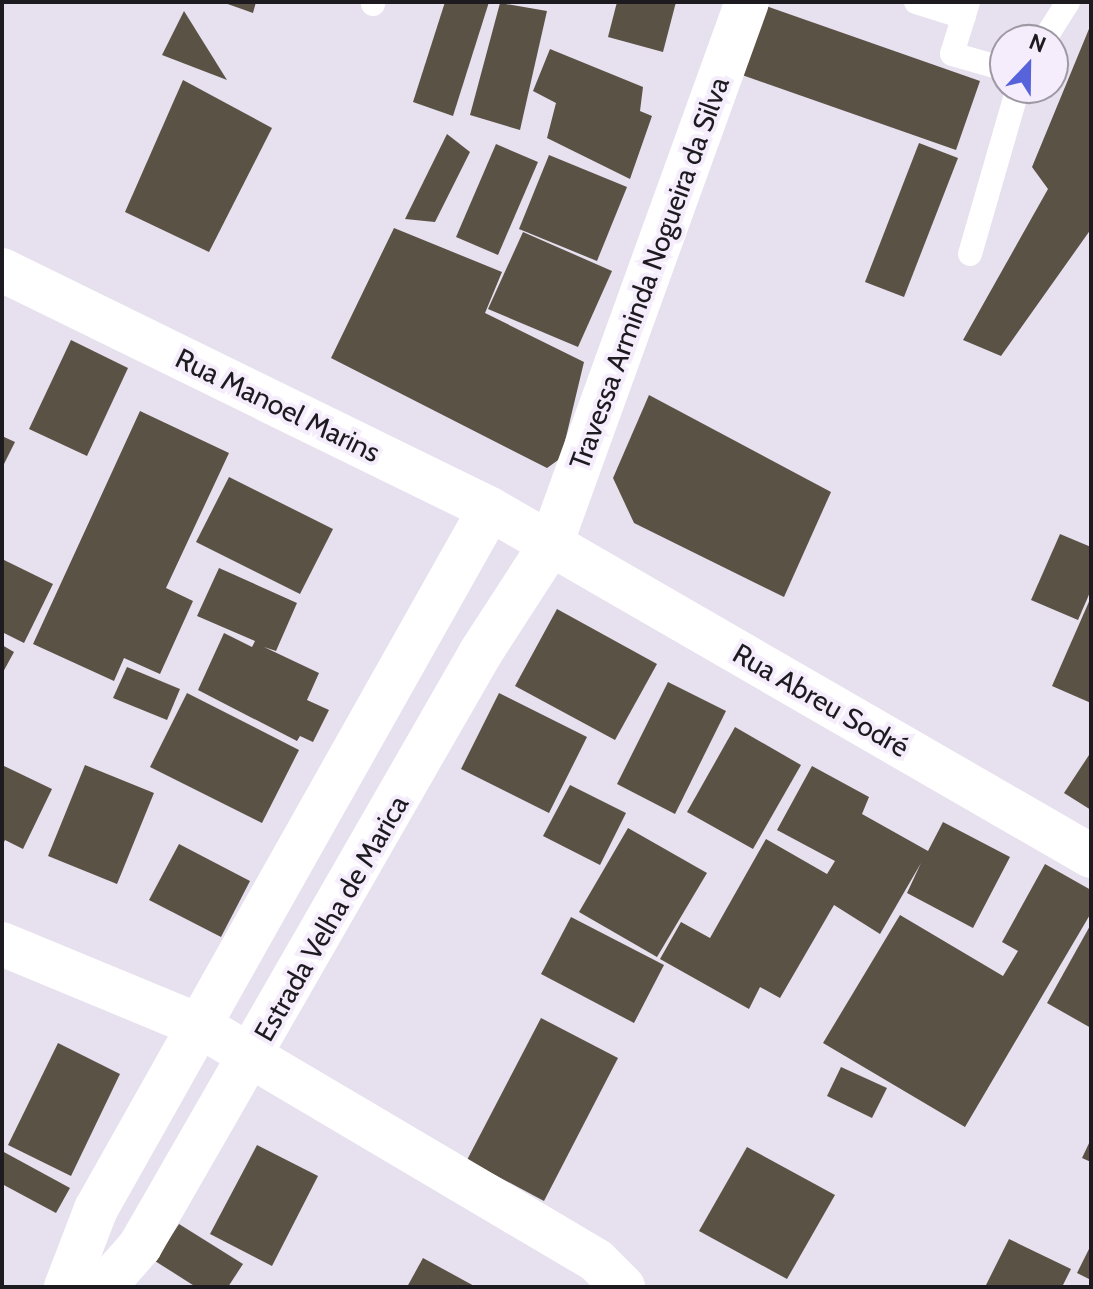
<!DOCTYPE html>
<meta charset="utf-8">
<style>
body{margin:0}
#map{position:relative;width:1093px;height:1289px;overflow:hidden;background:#e7e0ef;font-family:Cabin,sans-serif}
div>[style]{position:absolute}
.building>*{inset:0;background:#5b5246}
.lane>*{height:24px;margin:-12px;padding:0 12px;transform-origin:12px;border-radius:12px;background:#fff}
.street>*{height:44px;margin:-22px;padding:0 22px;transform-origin:22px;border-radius:22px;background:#fff}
.secondary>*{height:44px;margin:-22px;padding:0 22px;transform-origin:22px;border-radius:22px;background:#fff}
span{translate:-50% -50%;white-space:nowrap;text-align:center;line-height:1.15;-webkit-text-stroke:8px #f5edfc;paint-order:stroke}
.street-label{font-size:28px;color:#1d1b20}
.frame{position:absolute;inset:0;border:4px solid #1d1b20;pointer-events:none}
.north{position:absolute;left:989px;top:24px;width:80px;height:80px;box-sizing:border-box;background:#f5edfc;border:2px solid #9f99a4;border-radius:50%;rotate:22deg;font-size:22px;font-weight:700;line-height:32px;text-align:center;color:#1d1b20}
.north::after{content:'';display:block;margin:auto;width:28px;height:36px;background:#5663da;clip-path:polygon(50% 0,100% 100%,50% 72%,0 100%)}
</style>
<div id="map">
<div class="building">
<div style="clip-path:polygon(222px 2px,256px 2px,253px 13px)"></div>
<div style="clip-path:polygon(445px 2px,489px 2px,453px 116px,413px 102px)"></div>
<div style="clip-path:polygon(617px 2px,676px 2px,663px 52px,608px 37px)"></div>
<div style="clip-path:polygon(500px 3px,547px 11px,520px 130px,470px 115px)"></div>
<div style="clip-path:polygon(766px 6px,980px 81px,956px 150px,742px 75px)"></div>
<div style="clip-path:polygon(184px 11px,227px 80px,162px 55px)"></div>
<div style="clip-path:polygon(1091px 24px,1091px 229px,1001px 356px,963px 340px,1048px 189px,1032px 167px)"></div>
<div style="clip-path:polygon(550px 49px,643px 87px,640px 111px,652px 116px,630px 179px,547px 138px,556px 103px,533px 91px)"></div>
<div style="clip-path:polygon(183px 80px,272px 128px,209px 252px,125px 212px)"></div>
<div style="clip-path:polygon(447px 134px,470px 152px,435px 222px,405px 219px)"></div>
<div style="clip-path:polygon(919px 143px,958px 158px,904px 297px,865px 282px)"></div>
<div style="clip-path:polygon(496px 144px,538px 162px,498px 255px,456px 237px)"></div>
<div style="clip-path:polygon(549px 155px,627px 187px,597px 261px,519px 229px)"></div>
<div style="clip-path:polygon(394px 228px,502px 272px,485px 313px,584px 362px,561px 458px,547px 468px,331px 358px)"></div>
<div style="clip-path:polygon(523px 232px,612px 271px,578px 347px,488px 309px)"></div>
<div style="clip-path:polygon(71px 340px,128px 368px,87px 456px,29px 429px)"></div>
<div style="clip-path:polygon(649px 395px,831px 492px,784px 597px,634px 523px,613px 478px)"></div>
<div style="clip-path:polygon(140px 411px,229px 453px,166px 588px,193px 601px,160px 674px,124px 658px,114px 681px,33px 644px)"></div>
<div style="clip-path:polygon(2px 436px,15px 442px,2px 468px)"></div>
<div style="clip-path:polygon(229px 477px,333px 529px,300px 594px,196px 542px)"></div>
<div style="clip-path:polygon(1060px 534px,1091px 547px,1091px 590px,1078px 620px,1031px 600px)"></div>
<div style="clip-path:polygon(2px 559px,53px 584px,24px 643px,2px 632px)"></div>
<div style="clip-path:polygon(219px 568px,297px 603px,276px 651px,264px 647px,319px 673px,307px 700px,329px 710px,313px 742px,300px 736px,297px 741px,198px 690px,224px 633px,252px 647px,255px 641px,197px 616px)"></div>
<div style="clip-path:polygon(1091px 597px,1091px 703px,1052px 686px)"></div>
<div style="clip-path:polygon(557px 609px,657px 664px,615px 740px,515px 686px)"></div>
<div style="clip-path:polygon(2px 645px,14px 652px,2px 674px)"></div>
<div style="clip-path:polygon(127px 667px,180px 689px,167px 720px,113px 698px)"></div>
<div style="clip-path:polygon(668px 682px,726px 711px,675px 814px,617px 784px)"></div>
<div style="clip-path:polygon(187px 693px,299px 750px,262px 823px,150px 767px)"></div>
<div style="clip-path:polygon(499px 693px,587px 737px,549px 813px,461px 769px)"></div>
<div style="clip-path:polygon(735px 727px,801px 765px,753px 849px,687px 812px)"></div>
<div style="clip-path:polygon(1091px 752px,1091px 810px,1064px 793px)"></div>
<div style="clip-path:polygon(2px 765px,52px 789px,23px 849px,5px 840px,2px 846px)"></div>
<div style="clip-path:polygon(85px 765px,154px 793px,117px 884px,48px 856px)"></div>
<div style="clip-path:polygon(812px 766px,869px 797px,862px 814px,928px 851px,943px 822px,1010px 857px,973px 928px,907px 893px,921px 863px,880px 934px,834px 905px,780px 998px,760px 987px,749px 1009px,660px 959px,681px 922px,710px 938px,766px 839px,827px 874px,835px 861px,777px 830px)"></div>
<div style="clip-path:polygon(570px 785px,626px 813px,600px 865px,543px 836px)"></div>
<div style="clip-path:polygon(628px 828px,707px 873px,657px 957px,579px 912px)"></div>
<div style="clip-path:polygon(179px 844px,250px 881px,221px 937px,149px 900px)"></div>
<div style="clip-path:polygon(1045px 864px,1091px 890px,1091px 913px,965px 1127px,823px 1043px,900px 915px,1003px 976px,1018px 951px,1002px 942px)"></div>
<div style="clip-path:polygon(571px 917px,664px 965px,634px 1023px,541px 974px)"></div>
<div style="clip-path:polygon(1091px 924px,1091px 1028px,1047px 1003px)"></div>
<div style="clip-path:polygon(541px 1018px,618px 1058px,544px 1201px,467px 1160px)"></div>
<div style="clip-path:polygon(58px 1043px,120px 1074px,71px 1176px,8px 1145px)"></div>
<div style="clip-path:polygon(841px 1067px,887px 1088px,872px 1118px,827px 1096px)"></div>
<div style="clip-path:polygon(1091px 1139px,1091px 1162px,1082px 1158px)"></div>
<div style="clip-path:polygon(257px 1145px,318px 1176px,272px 1266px,210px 1234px)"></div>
<div style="clip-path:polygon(747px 1147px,835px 1195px,787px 1279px,699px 1231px)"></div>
<div style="clip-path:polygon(2px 1151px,70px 1188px,56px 1213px,2px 1184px)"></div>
<div style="clip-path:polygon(179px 1224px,243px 1264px,228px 1287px,196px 1287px,155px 1261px)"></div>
<div style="clip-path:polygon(1009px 1239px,1071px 1269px,1062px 1287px,985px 1287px)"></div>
<div style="clip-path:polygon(1091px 1245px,1091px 1280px,1077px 1273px)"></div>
<div style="clip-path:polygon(423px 1258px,476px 1287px,407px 1287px)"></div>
</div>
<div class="lane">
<div style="left:916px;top:2px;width:50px;rotate:17.4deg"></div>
<div style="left:968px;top:2px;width:54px;rotate:107.1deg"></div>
<div style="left:952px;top:54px;width:55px;rotate:15.8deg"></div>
<div style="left:373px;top:4px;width:2px;rotate:-90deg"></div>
<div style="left:1044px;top:40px;width:45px;rotate:-57.7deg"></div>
<div style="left:970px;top:254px;width:173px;rotate:-73.9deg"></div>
</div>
<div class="street">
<div style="left:2px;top:944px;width:214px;rotate:22.5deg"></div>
<div style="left:200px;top:1026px;width:461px;rotate:30.6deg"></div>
<div style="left:597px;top:1261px;width:37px;rotate:45deg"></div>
<div style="left:66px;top:1287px;width:84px;rotate:-69deg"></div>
<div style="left:96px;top:1209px;width:803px;rotate:-60.63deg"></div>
<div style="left:104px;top:1287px;width:55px;rotate:-48.7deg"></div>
<div style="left:140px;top:1246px;width:685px;rotate:-60.14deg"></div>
<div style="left:481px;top:652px;width:129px;rotate:-57.1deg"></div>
<div style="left:551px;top:544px;width:576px;rotate:-70.12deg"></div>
</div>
<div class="secondary">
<div style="left:2px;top:270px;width:543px;rotate:26.09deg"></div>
<div style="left:490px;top:509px;width:694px;rotate:30deg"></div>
</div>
<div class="street-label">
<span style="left:649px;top:273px;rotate:-70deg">Travessa Arminda Nogueira da Silva</span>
<span style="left:278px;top:405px;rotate:26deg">Rua Manoel Marins</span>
<span style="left:821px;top:700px;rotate:30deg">Rua Abreu Sodré</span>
<span style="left:331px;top:918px;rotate:-60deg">Estrada Velha de Marica</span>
</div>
<div class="frame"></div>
<div class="north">N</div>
</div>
